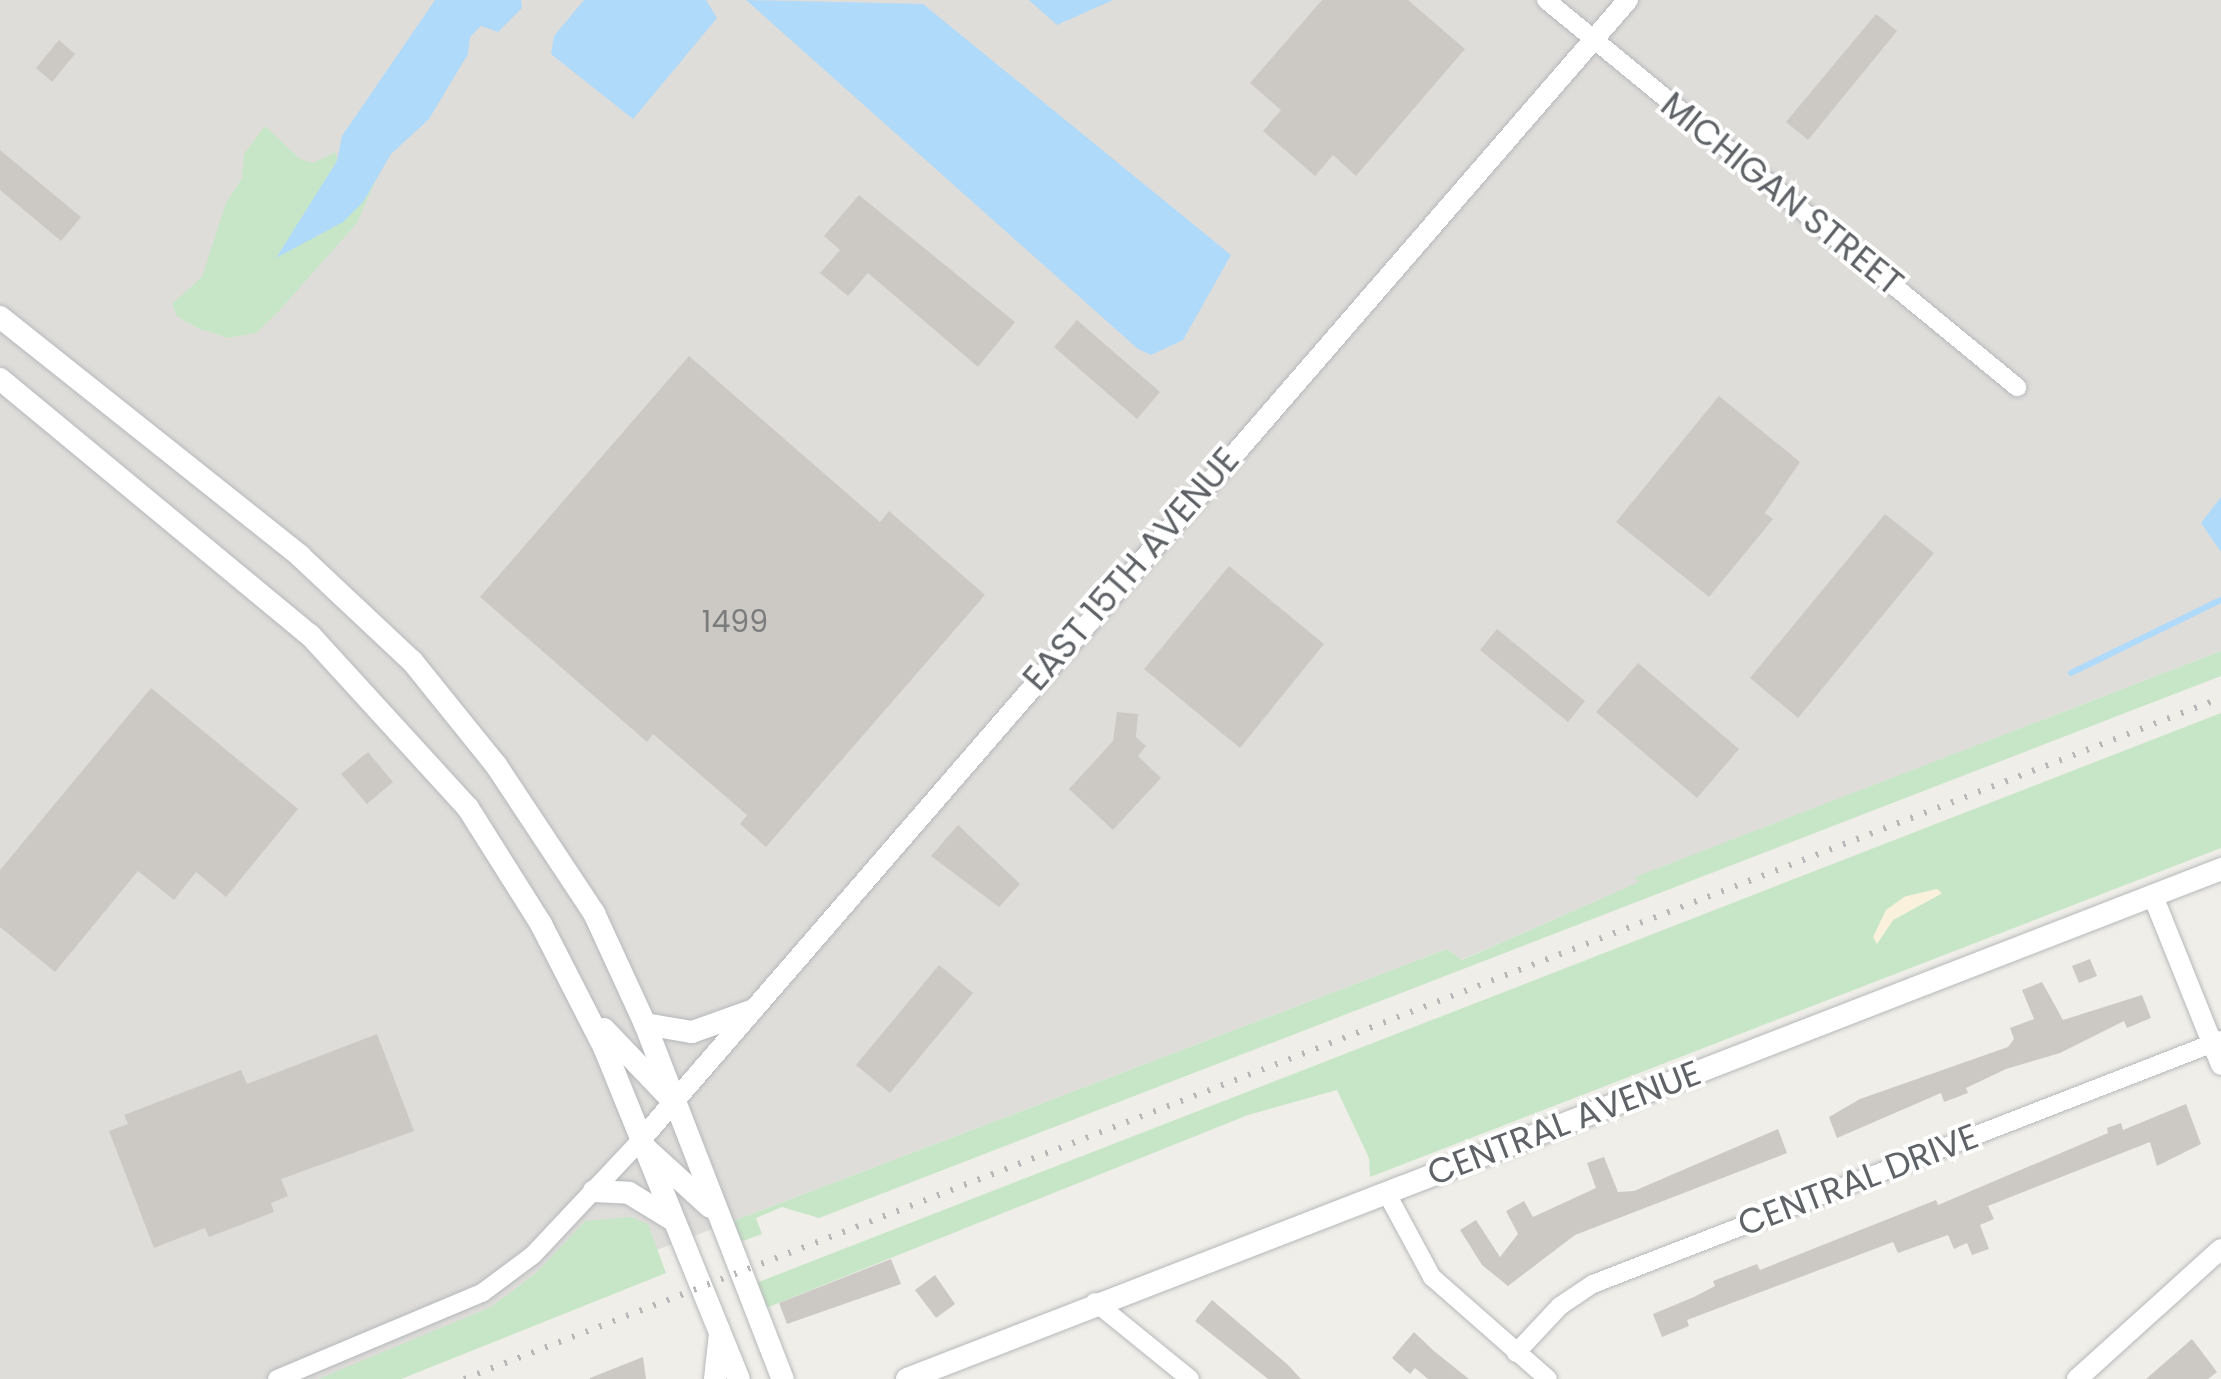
<!DOCTYPE html>
<style>
body{margin:0}
#map{position:relative;width:2221px;height:1379px;overflow:hidden;background:#f0eee8;font-family:Poppins,sans-serif}
div>[style]{position:absolute}
.industrial>*{inset:0;background:#dfddda}
.green>*{inset:0;background:#c7e6c7}
.sand>*{inset:0;background:#f9f1db}
.water>*{inset:0;background:#afdafa}
.stream>*{height:6px;margin:-3px;padding:0 3px;transform-origin:3px;border-radius:3px;background:#afdafa}
.building>*{inset:0;background:#ccc9c4}
.roads{filter:drop-shadow(0 0 2px #b5b8bb) drop-shadow(0 0 2px #b5b8bb)}
.minor>*{height:18px;margin:-9px;padding:0 9px;transform-origin:9px;border-radius:9px;background:#fff}
.tertiary>*{height:20px;margin:-10px;padding:0 10px;transform-origin:10px;border-radius:10px;background:#fff}
.secondary>*{height:22px;margin:-11px;padding:0 11px;transform-origin:11px;border-radius:11px;background:#fff}
.rail>*{height:6px;margin-top:-3px;transform-origin:0;background:repeating-linear-gradient(90deg,#b6b7b7 0 2.5px,transparent 0 14.5px)}
span{translate:-50% -50%;white-space:nowrap;text-align:center;line-height:1.15;-webkit-text-stroke:8px #fff;paint-order:stroke}
.number-label{font-size:30px;color:#7a7c7e}
.number-label span{-webkit-text-stroke-width:0}
.street-label{font-size:35px;color:#5f6367}
</style>
<div id="map">
<div class="industrial">
<div style="clip-path:polygon(0 0,2221px 0,2221px 651px,1636px 877px,1640px 882px,1461px 960px,1447px 949px,318px 1379px,0 1379px)"></div>
</div>
<div class="green">
<div style="clip-path:polygon(265px 126px,300px 159px,313px 163px,336px 152px,337px 161px,278px 255px,363px 202px,376px 180px,357px 223px,278px 312px,256px 333px,228px 338px,197px 328px,177px 316px,172px 304px,202px 277px,226px 203px,242px 178px,244px 154px)"></div>
<div style="clip-path:polygon(2221px 651px,2221px 676px,819px 1218px,782px 1207px,756px 1218px,762px 1234px,740px 1242px,733px 1221px,1447px 949px,1462px 960px,1639px 882px,1635px 877px)"></div>
<div style="clip-path:polygon(evenodd,2221px 713px,2221px 848px,1370px 1177px,1369px 1158px,1337px 1090px,1248px 1115px,766px 1308px,756px 1283px,2221px 713px,1937px 889px,1941px 894px,1893px 920px,1877px 943px,1874px 936px,1904px 897px,1937px 889px)"></div>
<div style="clip-path:polygon(631px 1217px,648px 1224px,666px 1273px,401px 1379px,318px 1379px,491px 1307px,536px 1273px,585px 1221px)"></div>
</div>
<div class="sand">
<div style="clip-path:polygon(1937px 889px,1942px 893px,1893px 920px,1877px 944px,1873px 937px,1886px 910px,1904px 897px)"></div>
</div>
<div class="water">
<div style="clip-path:polygon(435px 0,521px 0,522px 8px,498px 32px,481px 26px,470px 37px,468px 54px,429px 119px,391px 154px,363px 202px,343px 222px,276px 258px,337px 161px,342px 136px)"></div>
<div style="clip-path:polygon(584px 0,706px 0,717px 18px,633px 119px,551px 54px,554px 36px)"></div>
<div style="clip-path:polygon(746px 0,923px 4px,1231px 255px,1183px 340px,1151px 355px,1138px 349px)"></div>
<div style="clip-path:polygon(1029px 0,1113px 0,1057px 25px)"></div>
<div style="clip-path:polygon(2221px 497px,2221px 552px,2201px 523px)"></div>
</div>
<div class="stream">
<div style="left:2071px;top:673px;width:167px;rotate:-26deg"></div>
</div>
<div class="building">
<div style="clip-path:polygon(1322px 0,1408px 0,1465px 49px,1356px 176px,1333px 155px,1315px 176px,1263px 131px,1281px 110px,1250px 83px)"></div>
<div style="clip-path:polygon(1876px 14px,1897px 31px,1808px 140px,1786px 122px)"></div>
<div style="clip-path:polygon(59px 40px,75px 54px,52px 82px,36px 68px)"></div>
<div style="clip-path:polygon(0 150px,81px 217px,61px 241px,0 190px)"></div>
<div style="clip-path:polygon(859px 195px,1015px 322px,978px 367px,868px 273px,848px 296px,820px 273px,840px 250px,824px 236px)"></div>
<div style="clip-path:polygon(1077px 320px,1160px 392px,1137px 419px,1054px 347px)"></div>
<div style="clip-path:polygon(689px 356px,880px 522px,889px 511px,985px 595px,766px 847px,740px 824px,747px 815px,653px 734px,647px 742px,480px 597px)"></div>
<div style="clip-path:polygon(1719px 396px,1800px 462px,1765px 513px,1773px 519px,1709px 597px,1616px 522px)"></div>
<div style="clip-path:polygon(1885px 514px,1934px 553px,1798px 718px,1750px 678px)"></div>
<div style="clip-path:polygon(1229px 566px,1324px 644px,1240px 748px,1144px 669px)"></div>
<div style="clip-path:polygon(1497px 629px,1585px 701px,1568px 722px,1480px 650px)"></div>
<div style="clip-path:polygon(1638px 663px,1739px 749px,1697px 798px,1596px 712px)"></div>
<div style="clip-path:polygon(151px 688px,298px 809px,226px 897px,196px 872px,174px 900px,138px 871px,55px 972px,0 927px,0 870px)"></div>
<div style="clip-path:polygon(1117px 712px,1138px 714px,1136px 737px,1146px 746px,1138px 756px,1161px 778px,1113px 830px,1069px 789px,1113px 741px)"></div>
<div style="clip-path:polygon(368px 752px,393px 782px,367px 804px,341px 774px)"></div>
<div style="clip-path:polygon(958px 825px,1020px 884px,999px 907px,931px 856px)"></div>
<div style="clip-path:polygon(2090px 959px,2097px 976px,2079px 983px,2072px 966px)"></div>
<div style="clip-path:polygon(939px 965px,973px 993px,890px 1093px,856px 1065px)"></div>
<div style="clip-path:polygon(2042px 982px,2063px 1020px,2142px 995px,2151px 1018px,2127px 1028px,2124px 1021px,2060px 1053px,2006px 1069px,1966px 1088px,1968px 1093px,1944px 1102px,1941px 1093px,1837px 1138px,1829px 1117px,1860px 1099px,2008px 1047px,2014px 1039px,2010px 1028px,2034px 1019px,2022px 990px)"></div>
<div style="clip-path:polygon(377px 1034px,414px 1131px,281px 1179px,288px 1196px,271px 1203px,274px 1212px,209px 1237px,205px 1228px,154px 1248px,109px 1131px,128px 1124px,124px 1115px,241px 1070px,247px 1084px)"></div>
<div style="clip-path:polygon(2186px 1104px,2201px 1144px,2157px 1166px,2150px 1142px,1988px 1206px,1994px 1219px,1980px 1225px,1989px 1249px,1972px 1255px,1967px 1243px,1954px 1249px,1948px 1235px,1898px 1253px,1893px 1242px,1687px 1320px,1689px 1326px,1662px 1337px,1653px 1314px,1694px 1297px,1715px 1286px,1713px 1281px,1757px 1264px,1760px 1270px,1936px 1200px,1938px 1205px,2108px 1133px,2107px 1128px,2121px 1123px,2123px 1130px)"></div>
<div style="clip-path:polygon(1778px 1129px,1787px 1153px,1575px 1235px,1508px 1286px,1482px 1265px,1460px 1230px,1476px 1220px,1500px 1257px,1518px 1234px,1506px 1211px,1524px 1201px,1533px 1217px,1596px 1188px,1587px 1163px,1604px 1157px,1618px 1192px,1634px 1191px)"></div>
<div style="clip-path:polygon(891px 1259px,901px 1284px,787px 1324px,779px 1303px)"></div>
<div style="clip-path:polygon(935px 1275px,955px 1304px,936px 1318px,915px 1290px)"></div>
<div style="clip-path:polygon(1212px 1300px,1287px 1364px,1301px 1379px,1268px 1379px,1195px 1321px)"></div>
<div style="clip-path:polygon(1414px 1332px,1434px 1351px,1469px 1379px,1428px 1379px,1415px 1368px,1410px 1374px,1392px 1358px)"></div>
<div style="clip-path:polygon(2192px 1339px,2217px 1372px,2208px 1379px,2146px 1379px)"></div>
<div style="clip-path:polygon(643px 1357px,646px 1379px,590px 1379px,590px 1378px)"></div>
</div>
<div class="roads">
<div class="minor">
<div style="left:1546px;top:0;width:610px;rotate:39.41deg"></div>
<div style="left:1386px;top:1192px;width:97px;rotate:61.6deg"></div>
<div style="left:1432px;top:1277px;width:154px;rotate:41.3deg"></div>
<div style="left:1095px;top:1302px;width:122px;rotate:39deg"></div>
<div style="left:1516px;top:1353px;width:64px;rotate:-46.9deg"></div>
<div style="left:1560px;top:1306px;width:40px;rotate:-34deg"></div>
<div style="left:1593px;top:1284px;width:674px;rotate:-21.23deg"></div>
<div style="left:277px;top:1379px;width:222px;rotate:-22.8deg"></div>
<div style="left:482px;top:1293px;width:64px;rotate:-36.7deg"></div>
<div style="left:533px;top:1255px;width:155px;rotate:-46.8deg"></div>
</div>
<div class="tertiary">
<div style="left:2153px;top:896px;width:182px;rotate:68.1deg"></div>
<div style="left:639px;top:1142px;width:1511px;rotate:-49.11deg"></div>
<div style="left:2077px;top:1379px;width:194px;rotate:-42.1deg"></div>
</div>
<div class="secondary">
<div style="left:0;top:317px;width:384px;rotate:38.5deg"></div>
<div style="left:300px;top:556px;width:154px;rotate:43.2deg"></div>
<div style="left:412px;top:661px;width:134px;rotate:51.1deg"></div>
<div style="left:496px;top:765px;width:178px;rotate:56.5deg"></div>
<div style="left:594px;top:913px;width:122px;rotate:65.3deg"></div>
<div style="left:645px;top:1024px;width:381px;rotate:68.8deg"></div>
<div style="left:0;top:379px;width:402px;rotate:39.6deg"></div>
<div style="left:310px;top:635px;width:234px;rotate:47.6deg"></div>
<div style="left:468px;top:808px;width:137px;rotate:57.8deg"></div>
<div style="left:541px;top:924px;width:138px;rotate:62.9deg"></div>
<div style="left:604px;top:1047px;width:358px;rotate:67.9deg"></div>
<div style="left:645px;top:1024px;width:48px;rotate:9.7deg"></div>
<div style="left:692px;top:1032px;width:63px;rotate:-19.6deg"></div>
<div style="left:604px;top:1029px;width:93px;rotate:46.3deg"></div>
<div style="left:641px;top:1144px;width:93px;rotate:42.4deg"></div>
<div style="left:594px;top:1191px;width:35px;rotate:3deg"></div>
<div style="left:629px;top:1193px;width:52px;rotate:31.5deg"></div>
<div style="left:715px;top:1379px;width:45px;rotate:-83.7deg"></div>
<div style="left:907px;top:1379px;width:1410px;rotate:-21.21deg"></div>
</div>
</div>
<div class="rail">
<div style="left:464px;top:1379px;width:1884px;rotate:-21.19deg"></div>
</div>
<div class="number-label">
<span style="left:735px;top:622px">1499</span>
</div>
<div class="street-label">
<span style="left:1782px;top:194px;rotate:39deg">MICHIGAN STREET</span>
<span style="left:1131px;top:569px;rotate:-49deg">EAST 15TH AVENUE</span>
<span style="left:1564px;top:1123px;rotate:-21deg">CENTRAL AVENUE</span>
<span style="left:1858px;top:1180px;rotate:-21deg">CENTRAL DRIVE</span>
</div>
</div>
